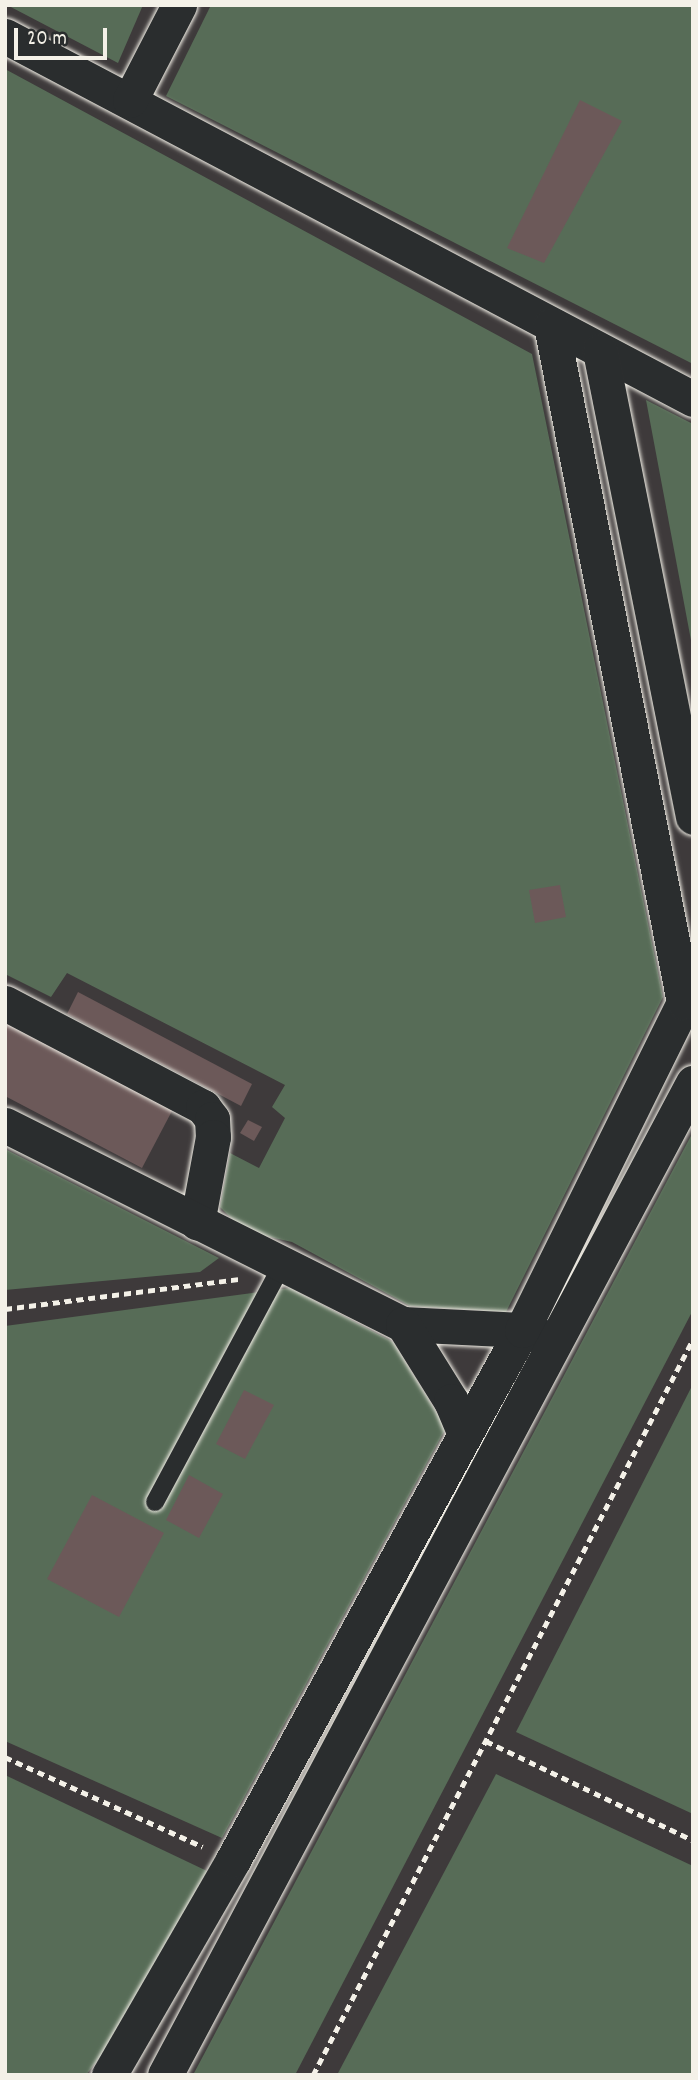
<!DOCTYPE html>
<style>
body{margin:0}
#map{position:relative;width:698px;height:2080px;overflow:hidden;background:#3e3a3b;font-family:Dekko,sans-serif}
div>[style]{position:absolute}
.green>*{inset:0;background:#576c57}
.building>*{inset:0;background:#6c5959}
.path>*{height:4.5px;margin-top:-2.25px;transform-origin:0;background:repeating-linear-gradient(90deg,#f4f1e8 0 7px,transparent 0 12px)}
.roads{filter:drop-shadow(0 0 2px #f4f1e8) drop-shadow(0 0 2px #f4f1e8)}
.service>*{height:18px;margin:-9px;padding:0 9px;transform-origin:9px;border-radius:9px;background:#2a2d2e}
.minor>*{height:35px;margin:-17.5px;padding:0 17.5px;transform-origin:17.5px;border-radius:17.5px;background:#2a2d2e}
span{translate:-50% -50%;white-space:nowrap;text-align:center;line-height:1.15;-webkit-text-stroke:7px #2a2d2e;paint-order:stroke}
.frame{position:absolute;inset:0;border:7px solid #f4f1e8;pointer-events:none}
.scale{position:absolute;left:14px;top:28px;width:93px;height:32px;box-sizing:border-box;border:4px solid #f4f1e8;border-top:0;padding-left:9px;font-size:21px;line-height:24px;white-space:nowrap;color:#f4f1e8;-webkit-text-stroke:5px #2a2d2e;paint-order:stroke}
</style>
<div id="map">
<div class="green">
<div style="clip-path:polygon(7px 5px,143px 5px,118px 63px)"></div>
<div style="clip-path:polygon(211px 5px,693px 5px,693px 364px,166px 96px)"></div>
<div style="clip-path:polygon(5px 69px,532px 354px,663px 997px,506px 1312px,410px 1306px,292px 1242px,265px 1236px,233px 1220px,220px 1207px,230px 1153px,259px 1168px,285px 1118px,272px 1107px,285px 1085px,67px 973px,51px 997px,5px 974px)"></div>
<div style="clip-path:polygon(646px 400px,693px 424px,693px 651px)"></div>
<div style="clip-path:polygon(693px 1132px,693px 1310px,295px 2075px,193px 2075px)"></div>
<div style="clip-path:polygon(5px 1149px,219px 1258px,200px 1272px,5px 1290px)"></div>
<div style="clip-path:polygon(290px 1288px,393px 1342px,446px 1428px,222px 1838px,5px 1741px,5px 1326px)"></div>
<div style="clip-path:polygon(693px 1384px,693px 1814px,516px 1732px)"></div>
<div style="clip-path:polygon(496px 1774px,693px 1866px,693px 2075px,337px 2075px)"></div>
<div style="clip-path:polygon(5px 1775px,207px 1871px,111px 2043px,86px 2075px,5px 2075px)"></div>
</div>
<div class="building">
<div style="clip-path:polygon(580px 100px,622px 121px,544px 263px,507px 248px)"></div>
<div style="clip-path:polygon(560px 885px,566px 917px,535px 923px,529px 890px)"></div>
<div style="clip-path:polygon(78px 992px,252px 1084px,241px 1106px,67px 1014px)"></div>
<div style="clip-path:polygon(5px 1020px,173px 1109px,142px 1168px,5px 1096px)"></div>
<div style="clip-path:polygon(248px 1120px,262px 1127px,254px 1141px,240px 1133px)"></div>
<div style="clip-path:polygon(244px 1390px,274px 1405px,245px 1459px,216px 1444px)"></div>
<div style="clip-path:polygon(189px 1475px,223px 1494px,199px 1538px,166px 1520px)"></div>
<div style="clip-path:polygon(92px 1495px,164px 1533px,119px 1617px,47px 1579px)"></div>
</div>
<div class="path">
<div style="left:5px;top:1309px;width:235px;rotate:-7.3deg"></div>
<div style="left:486px;top:1741px;width:229px;rotate:25.6deg"></div>
<div style="left:5px;top:1757px;width:217px;rotate:24.4deg"></div>
<div style="left:313px;top:2075px;width:828px;rotate:-62.69deg"></div>
</div>
<div class="roads">
<div class="service">
<div style="left:155px;top:1502px;width:273px;rotate:-61.8deg"></div>
</div>
<div class="minor">
<div style="left:5px;top:36px;width:778px;rotate:27.82deg"></div>
<div style="left:130px;top:100px;width:107px;rotate:-62.7deg"></div>
<div style="left:600px;top:351px;width:475px;rotate:78.7deg"></div>
<div style="left:5px;top:1003px;width:224px;rotate:27.7deg"></div>
<div style="left:203px;top:1107px;width:15px;rotate:53deg"></div>
<div style="left:212px;top:1119px;width:18px;rotate:87deg"></div>
<div style="left:213px;top:1137px;width:87px;rotate:100.5deg"></div>
<div style="left:5px;top:1125px;width:445px;rotate:26.6deg"></div>
<div style="left:403px;top:1324px;width:119px;rotate:2.9deg"></div>
<div style="left:522px;top:1330px;width:20px;rotate:18deg"></div>
<div style="left:403px;top:1324px;width:91px;rotate:58.1deg"></div>
<div style="left:451px;top:1401px;width:34px;rotate:67deg"></div>
<div style="left:109px;top:2075px;width:248px;rotate:-60deg"></div>
<div style="left:233px;top:1860px;width:604px;rotate:-61.4deg"></div>
<div style="left:522px;top:1330px;width:366px;rotate:-63.7deg"></div>
<div style="left:684px;top:1002px;width:690px;rotate:-101.11deg"></div>
<div style="left:165px;top:2075px;width:1124px;rotate:-61.98deg"></div>
</div>
</div>
<div class="frame"></div>
<div class="scale">20 m</div>
</div>
